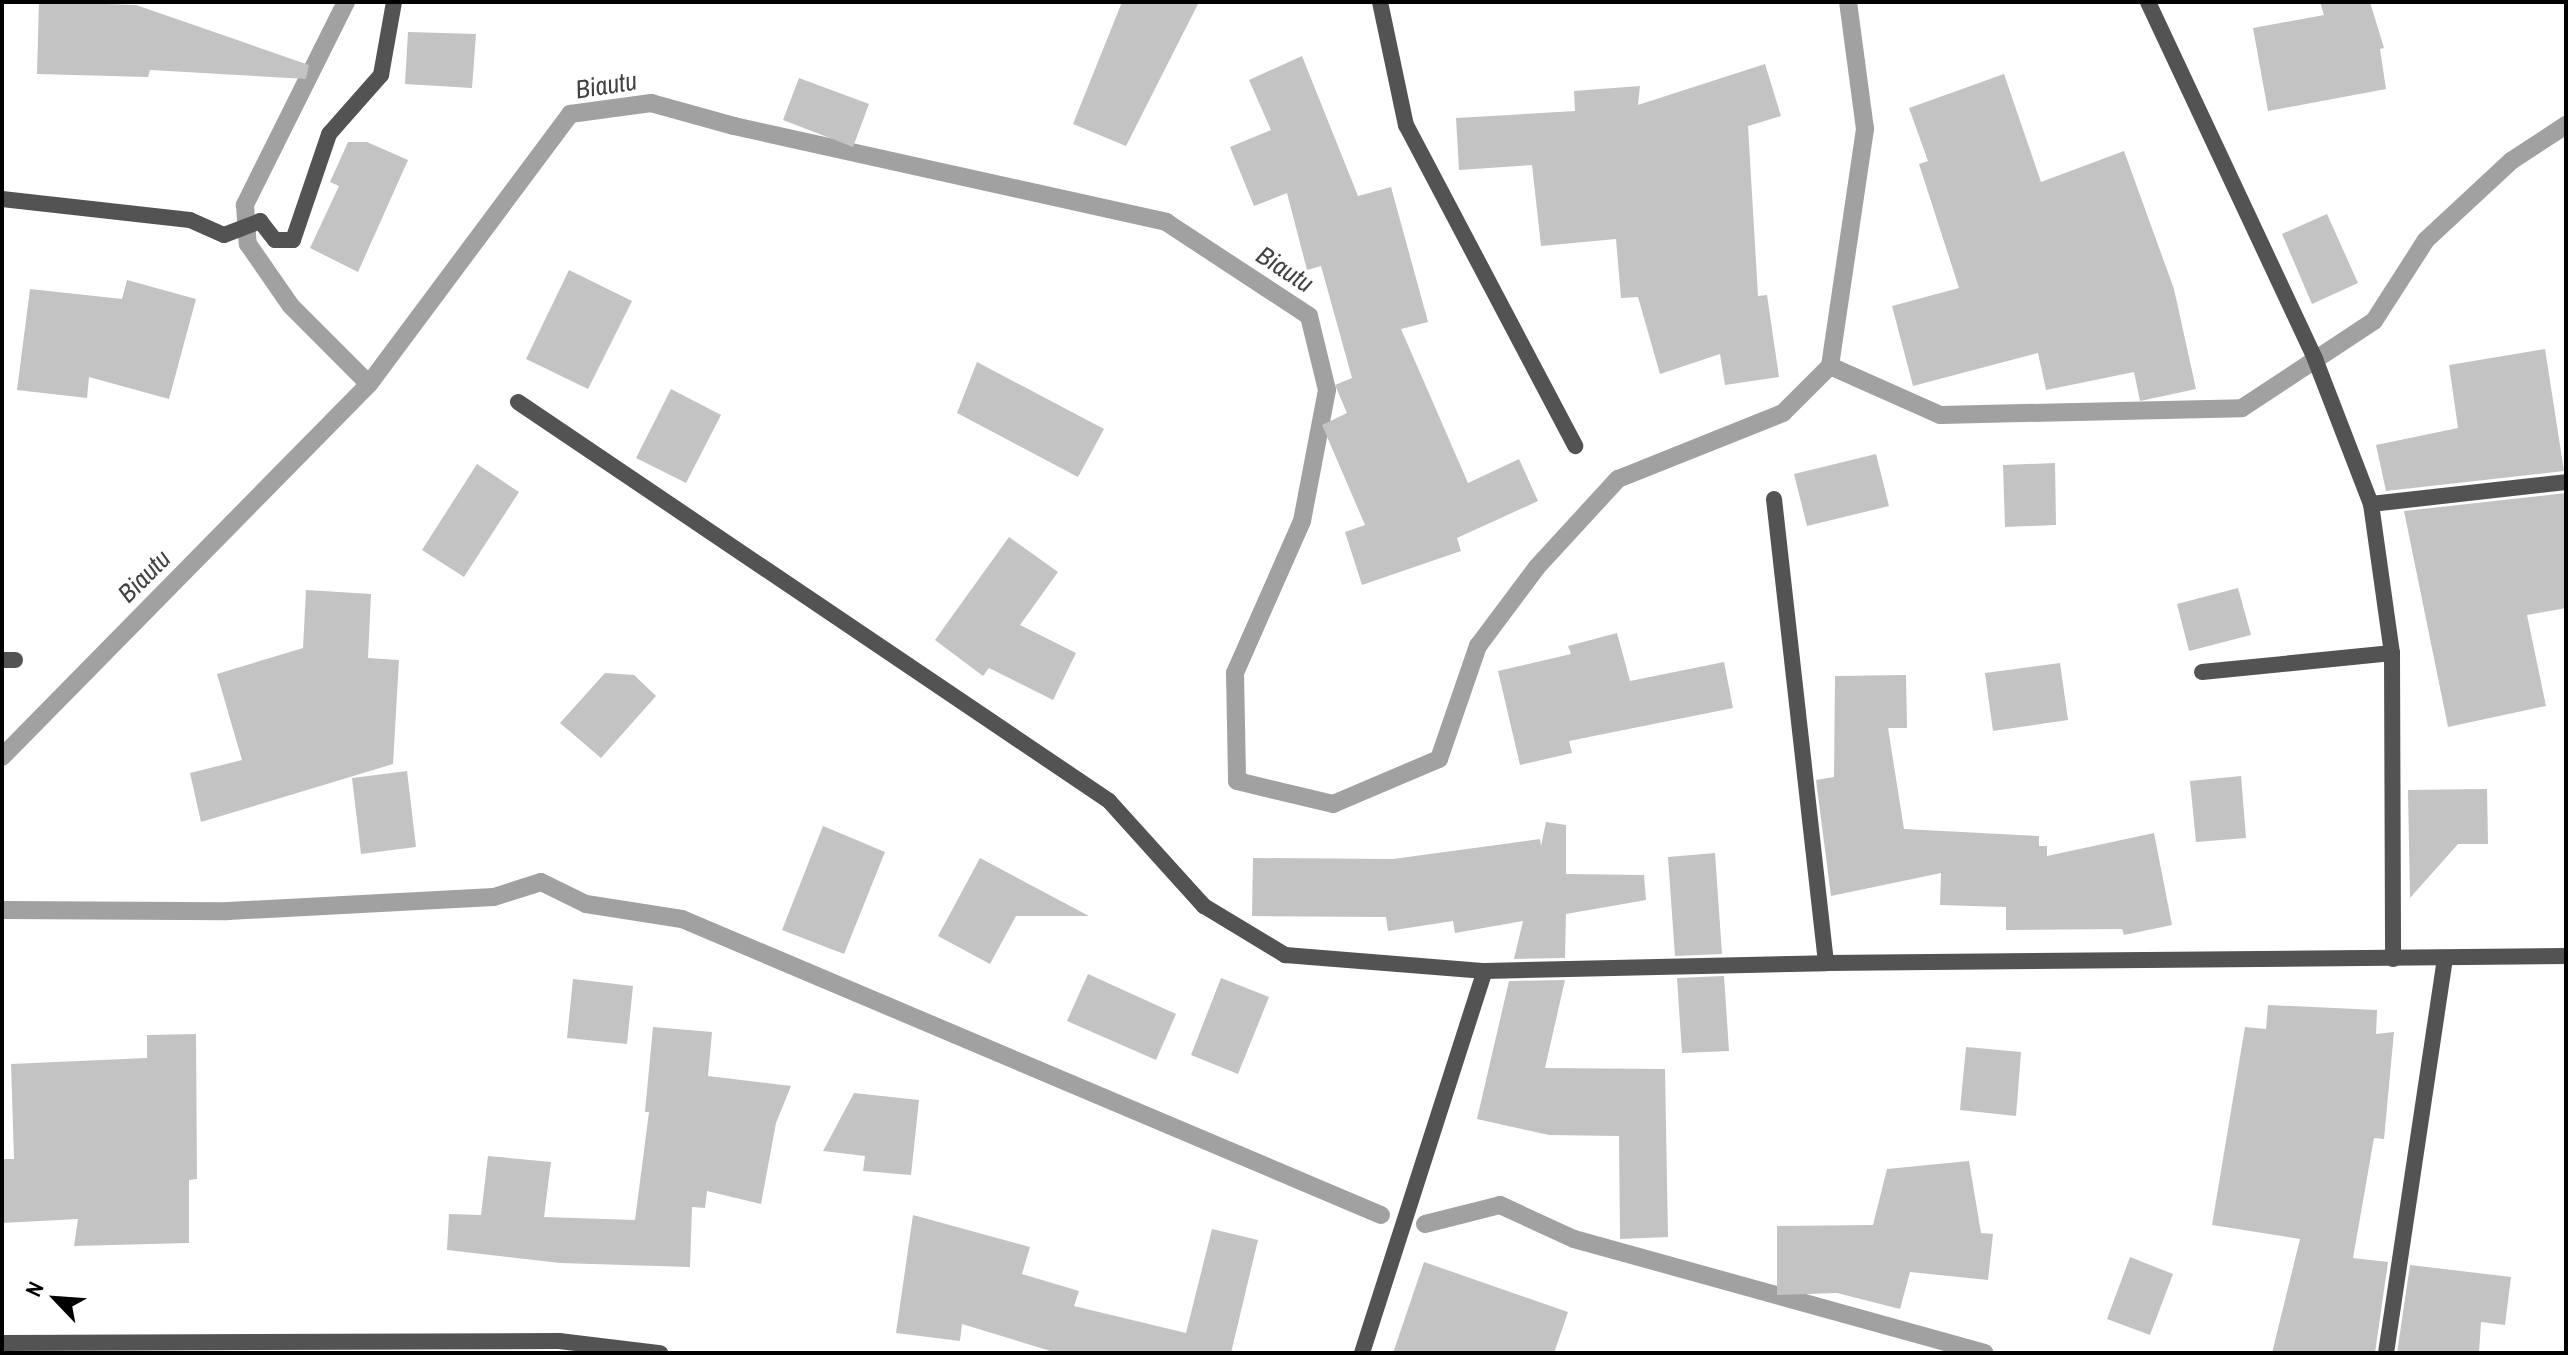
<!DOCTYPE html>
<style>
body{margin:0}
#map{position:relative;width:2568px;height:1355px;overflow:hidden;background:#fff;font-family:"Archivo Narrow",sans-serif}
div>[style]{position:absolute}
.stream>*{height:18px;margin:-9px;padding:0 9px;transform-origin:9px;border-radius:9px;background:#a1a1a1}
.building>*{inset:0;background:#c3c3c3}
.service>*{height:16px;margin:-8px;padding:0 8px;transform-origin:8px;border-radius:8px;background:#535353}
.minor>*{height:16px;margin:-8px;padding:0 8px;transform-origin:8px;border-radius:8px;background:#535353}
span{translate:-50% -50%;white-space:nowrap;text-align:center;line-height:1.15;-webkit-text-stroke:6px #fff;paint-order:stroke}
.water-label{font-size:26px;color:#424242;font-style:italic}
.frame{position:absolute;inset:0;border:4px solid #000;pointer-events:none}
.north{position:absolute;left:16px;top:1259px;width:80px;height:80px;-webkit-text-stroke:6px #fff;paint-order:stroke;rotate:295deg;font-size:22px;font-weight:700;line-height:32px;text-align:center;color:#000}
.north::after{content:'';display:block;margin:auto;width:28px;height:36px;background:#000;clip-path:polygon(50% 0,100% 100%,50% 72%,0 100%)}
</style>
<div id="map">
<div class="stream">
<div style="left:346px;top:2px;width:227px;rotate:116.5deg"></div>
<div style="left:245px;top:205px;width:39px;rotate:86deg"></div>
<div style="left:248px;top:244px;width:75px;rotate:55.3deg"></div>
<div style="left:291px;top:306px;width:110px;rotate:45deg"></div>
<div style="left:1830px;top:366px;width:120px;rotate:24deg"></div>
<div style="left:1940px;top:415px;width:302px;rotate:-1.3deg"></div>
<div style="left:2242px;top:408px;width:158px;rotate:-33.4deg"></div>
<div style="left:2374px;top:321px;width:96px;rotate:-57.3deg"></div>
<div style="left:2426px;top:240px;width:116px;rotate:-42.9deg"></div>
<div style="left:2511px;top:161px;width:66px;rotate:-33.2deg"></div>
<div style="left:2px;top:757px;width:523px;rotate:-45.46deg"></div>
<div style="left:369px;top:384px;width:337px;rotate:-53.3deg"></div>
<div style="left:570px;top:114px;width:82px;rotate:-7.7deg"></div>
<div style="left:651px;top:103px;width:86px;rotate:15.5deg"></div>
<div style="left:734px;top:126px;width:443px;rotate:12.5deg"></div>
<div style="left:1166px;top:222px;width:171px;rotate:33.3deg"></div>
<div style="left:1309px;top:316px;width:76px;rotate:76.3deg"></div>
<div style="left:1327px;top:390px;width:133px;rotate:100.8deg"></div>
<div style="left:1302px;top:521px;width:166px;rotate:113.8deg"></div>
<div style="left:1235px;top:673px;width:108px;rotate:88.9deg"></div>
<div style="left:1237px;top:781px;width:99px;rotate:13.5deg"></div>
<div style="left:1333px;top:804px;width:115px;rotate:-23deg"></div>
<div style="left:1439px;top:759px;width:120px;rotate:-71deg"></div>
<div style="left:1478px;top:646px;width:99px;rotate:-53.2deg"></div>
<div style="left:1537px;top:567px;width:120px;rotate:-47.4deg"></div>
<div style="left:1618px;top:479px;width:178px;rotate:-21.8deg"></div>
<div style="left:1783px;top:413px;width:66px;rotate:-45deg"></div>
<div style="left:1830px;top:366px;width:240px;rotate:-81.6deg"></div>
<div style="left:1865px;top:129px;width:128px;rotate:-97.6deg"></div>
<div style="left:2px;top:910px;width:226px;rotate:0.3deg"></div>
<div style="left:228px;top:911px;width:266px;rotate:-3deg"></div>
<div style="left:494px;top:897px;width:49px;rotate:-17.7deg"></div>
<div style="left:541px;top:882px;width:50px;rotate:26.1deg"></div>
<div style="left:586px;top:904px;width:97px;rotate:8.9deg"></div>
<div style="left:682px;top:919px;width:759px;rotate:22.95deg"></div>
<div style="left:1425px;top:1224px;width:77px;rotate:-14.2deg"></div>
<div style="left:1500px;top:1205px;width:81px;rotate:24.7deg"></div>
<div style="left:1574px;top:1239px;width:426px;rotate:15.5deg"></div>
</div>
<div class="building">
<div style="clip-path:polygon(39px 2px,136px 5px,309px 65px,306px 79px,150px 70px,148px 77px,37px 74px)"></div>
<div style="clip-path:polygon(1122px 2px,1199px 2px,1126px 146px,1073px 124px)"></div>
<div style="clip-path:polygon(2320px 2px,2370px 2px,2384px 48px,2380px 49px,2386px 89px,2268px 111px,2253px 28px,2324px 15px)"></div>
<div style="clip-path:polygon(408px 32px,476px 34px,472px 88px,405px 84px)"></div>
<div style="clip-path:polygon(1302px 56px,1358px 196px,1391px 187px,1428px 322px,1401px 329px,1468px 483px,1519px 459px,1538px 501px,1457px 538px,1461px 551px,1362px 585px,1345px 532px,1365px 525px,1322px 425px,1347px 413px,1335px 385px,1352px 378px,1321px 266px,1307px 270px,1287px 193px,1254px 206px,1230px 147px,1271px 130px,1249px 80px)"></div>
<div style="clip-path:polygon(1765px 64px,1781px 116px,1748px 126px,1758px 296px,1767px 295px,1779px 377px,1725px 385px,1720px 354px,1660px 374px,1638px 297px,1621px 298px,1616px 239px,1541px 246px,1532px 165px,1459px 170px,1456px 118px,1575px 111px,1574px 91px,1640px 86px,1638px 105px)"></div>
<div style="clip-path:polygon(2004px 74px,2041px 182px,2124px 151px,2174px 289px,2196px 389px,2140px 401px,2134px 372px,2046px 390px,2038px 353px,1913px 386px,1892px 306px,1959px 288px,1919px 164px,1928px 161px,1909px 108px)"></div>
<div style="clip-path:polygon(799px 78px,869px 104px,853px 147px,783px 120px)"></div>
<div style="clip-path:polygon(348px 142px,367px 142px,408px 160px,358px 272px,310px 248px,339px 186px,330px 182px)"></div>
<div style="clip-path:polygon(2327px 214px,2358px 283px,2312px 304px,2282px 234px)"></div>
<div style="clip-path:polygon(569px 270px,632px 301px,588px 389px,526px 359px)"></div>
<div style="clip-path:polygon(127px 280px,196px 299px,169px 399px,89px 377px,87px 398px,17px 390px,30px 289px,122px 299px)"></div>
<div style="clip-path:polygon(2545px 349px,2564px 471px,2386px 491px,2376px 445px,2458px 428px,2449px 365px)"></div>
<div style="clip-path:polygon(977px 362px,1104px 429px,1078px 477px,957px 413px)"></div>
<div style="clip-path:polygon(671px 389px,721px 415px,686px 483px,636px 458px)"></div>
<div style="clip-path:polygon(1876px 454px,1889px 506px,1807px 526px,1794px 474px)"></div>
<div style="clip-path:polygon(2055px 463px,2056px 525px,2005px 527px,2003px 465px)"></div>
<div style="clip-path:polygon(477px 464px,519px 492px,464px 577px,422px 550px)"></div>
<div style="clip-path:polygon(2566px 493px,2566px 608px,2527px 615px,2546px 706px,2448px 727px,2404px 511px)"></div>
<div style="clip-path:polygon(1009px 537px,1058px 572px,1020px 625px,1076px 653px,1053px 700px,989px 668px,983px 676px,935px 640px)"></div>
<div style="clip-path:polygon(2238px 588px,2251px 635px,2189px 651px,2177px 604px)"></div>
<div style="clip-path:polygon(306px 590px,371px 594px,368px 658px,399px 660px,393px 764px,201px 822px,190px 773px,242px 760px,217px 674px,303px 648px)"></div>
<div style="clip-path:polygon(1617px 633px,1630px 681px,1724px 662px,1733px 708px,1569px 741px,1572px 753px,1520px 765px,1498px 671px,1571px 654px,1568px 646px)"></div>
<div style="clip-path:polygon(2060px 663px,2068px 720px,1993px 731px,1985px 673px)"></div>
<div style="clip-path:polygon(605px 673px,634px 675px,656px 696px,601px 758px,560px 723px)"></div>
<div style="clip-path:polygon(1906px 675px,1907px 728px,1888px 728px,1904px 829px,2039px 836px,2039px 846px,2047px 846px,2047px 856px,2154px 833px,2172px 925px,2124px 935px,2122px 929px,2006px 930px,2006px 907px,1940px 905px,1941px 873px,1831px 896px,1816px 780px,1834px 777px,1835px 676px)"></div>
<div style="clip-path:polygon(407px 771px,416px 847px,361px 854px,352px 778px)"></div>
<div style="clip-path:polygon(2241px 776px,2246px 838px,2196px 842px,2190px 781px)"></div>
<div style="clip-path:polygon(2487px 789px,2488px 844px,2458px 844px,2410px 898px,2408px 790px)"></div>
<div style="clip-path:polygon(1546px 822px,1566px 825px,1566px 874px,1644px 875px,1646px 900px,1566px 914px,1565px 958px,1514px 959px,1523px 921px,1455px 933px,1453px 921px,1388px 931px,1386px 917px,1252px 916px,1253px 858px,1393px 859px,1540px 839px,1541px 846px)"></div>
<div style="clip-path:polygon(823px 826px,885px 852px,844px 954px,782px 930px)"></div>
<div style="clip-path:polygon(1715px 853px,1722px 954px,1675px 956px,1668px 857px)"></div>
<div style="clip-path:polygon(980px 858px,1089px 916px,1016px 916px,990px 964px,938px 936px)"></div>
<div style="clip-path:polygon(1088px 974px,1176px 1014px,1156px 1060px,1067px 1021px)"></div>
<div style="clip-path:polygon(1724px 976px,1729px 1051px,1682px 1053px,1677px 978px)"></div>
<div style="clip-path:polygon(1221px 978px,1269px 997px,1238px 1074px,1191px 1055px)"></div>
<div style="clip-path:polygon(573px 979px,633px 986px,627px 1044px,567px 1038px)"></div>
<div style="clip-path:polygon(1565px 980px,1545px 1068px,1665px 1069px,1668px 1237px,1620px 1239px,1619px 1136px,1549px 1135px,1477px 1119px,1509px 981px)"></div>
<div style="clip-path:polygon(2268px 1005px,2377px 1010px,2376px 1034px,2394px 1032px,2384px 1139px,2374px 1138px,2353px 1258px,2388px 1262px,2375px 1353px,2272px 1353px,2300px 1239px,2212px 1225px,2245px 1027px,2266px 1029px)"></div>
<div style="clip-path:polygon(653px 1027px,712px 1032px,708px 1076px,791px 1086px,776px 1123px,761px 1204px,707px 1191px,705px 1208px,692px 1207px,690px 1267px,560px 1263px,447px 1250px,449px 1214px,481px 1215px,488px 1156px,551px 1162px,544px 1217px,635px 1220px,649px 1112px,645px 1112px)"></div>
<div style="clip-path:polygon(196px 1034px,197px 1179px,189px 1180px,189px 1243px,74px 1246px,78px 1219px,2px 1223px,2px 1159px,14px 1159px,11px 1064px,147px 1058px,147px 1035px)"></div>
<div style="clip-path:polygon(1966px 1047px,2021px 1052px,2016px 1116px,1960px 1110px)"></div>
<div style="clip-path:polygon(854px 1093px,919px 1100px,911px 1175px,863px 1171px,865px 1156px,823px 1151px)"></div>
<div style="clip-path:polygon(1969px 1161px,1981px 1233px,1993px 1234px,1988px 1280px,1910px 1272px,1900px 1309px,1837px 1293px,1777px 1295px,1777px 1226px,1873px 1225px,1887px 1169px)"></div>
<div style="clip-path:polygon(913px 1215px,1030px 1247px,1022px 1274px,1079px 1291px,1074px 1306px,1186px 1333px,1212px 1229px,1258px 1240px,1231px 1353px,1057px 1353px,962px 1324px,960px 1341px,896px 1333px)"></div>
<div style="clip-path:polygon(2130px 1257px,2173px 1274px,2150px 1335px,2107px 1319px)"></div>
<div style="clip-path:polygon(1424px 1262px,1568px 1312px,1554px 1353px,1393px 1353px)"></div>
<div style="clip-path:polygon(2410px 1265px,2511px 1277px,2505px 1325px,2481px 1322px,2479px 1353px,2397px 1353px)"></div>
</div>
<div class="service">
<div style="left:190px;top:220px;width:37px;rotate:24deg"></div>
<div style="left:224px;top:235px;width:39px;rotate:-21deg"></div>
<div style="left:260px;top:221px;width:24px;rotate:52deg"></div>
<div style="left:275px;top:240px;width:18px"></div>
<div style="left:293px;top:240px;width:112px;rotate:-71.2deg"></div>
<div style="left:329px;top:134px;width:79px;rotate:-48.6deg"></div>
<div style="left:381px;top:75px;width:74px;rotate:-79.9deg"></div>
<div style="left:2202px;top:672px;width:191px;rotate:-5.7deg"></div>
</div>
<div class="minor">
<div style="left:1380px;top:2px;width:126px;rotate:78.1deg"></div>
<div style="left:1406px;top:125px;width:363px;rotate:62.2deg"></div>
<div style="left:2148px;top:2px;width:394px;rotate:64.9deg"></div>
<div style="left:2315px;top:359px;width:155px;rotate:68.9deg"></div>
<div style="left:2371px;top:504px;width:150px;rotate:82deg"></div>
<div style="left:2392px;top:653px;width:306px;rotate:89.8deg"></div>
<div style="left:2px;top:199px;width:189px;rotate:6.4deg"></div>
<div style="left:518px;top:402px;width:713px;rotate:34.02deg"></div>
<div style="left:1109px;top:801px;width:142px;rotate:47.9deg"></div>
<div style="left:1204px;top:906px;width:95px;rotate:31.2deg"></div>
<div style="left:1285px;top:955px;width:201px;rotate:4.6deg"></div>
<div style="left:1485px;top:971px;width:341px;rotate:-1.3deg"></div>
<div style="left:1826px;top:963px;width:740px;rotate:-0.54deg"></div>
<div style="left:1774px;top:499px;width:467px;rotate:83.6deg"></div>
<div style="left:2371px;top:504px;width:196px;rotate:-6.4deg"></div>
<div style="left:2px;top:660px;width:13px"></div>
<div style="left:2px;top:1343px;width:557px;rotate:-0.21deg"></div>
<div style="left:559px;top:1341px;width:102px;rotate:6.8deg"></div>
<div style="left:1362px;top:1353px;width:401px;rotate:-72.2deg"></div>
<div style="left:2386px;top:1353px;width:398px;rotate:-81.5deg"></div>
</div>
<div class="water-label">
<span style="left:606px;top:85px;rotate:-9deg">Biautu</span>
<span style="left:1285px;top:269px;rotate:33deg">Biautu</span>
<span style="left:144px;top:576px;rotate:-45deg">Biautu</span>
</div>
<div class="frame"></div>
<div class="north">N</div>
</div>
